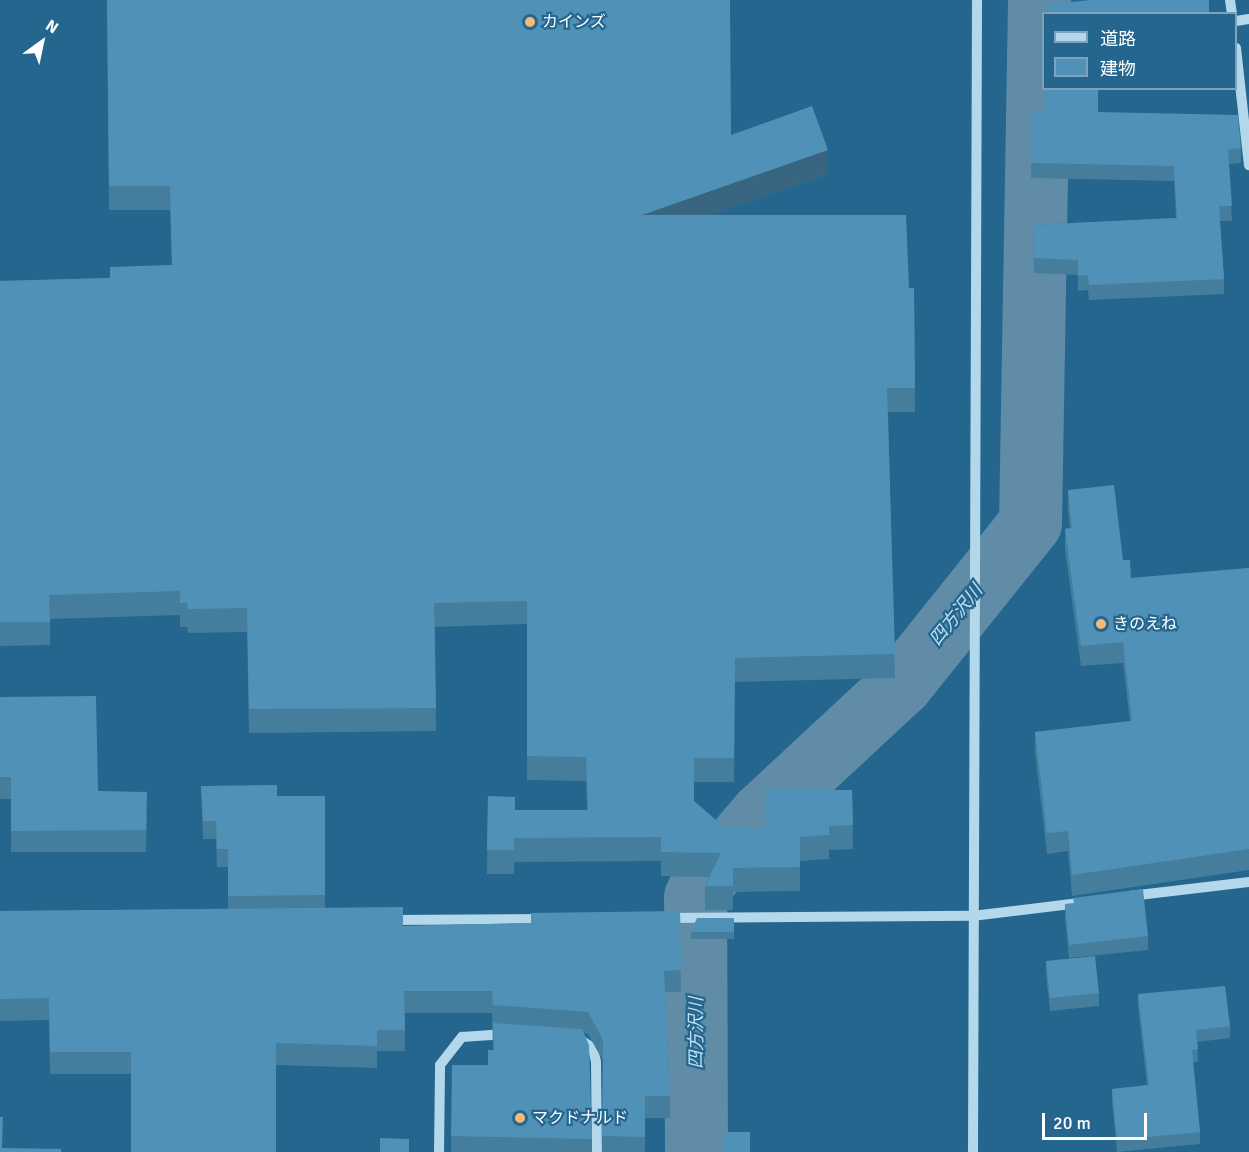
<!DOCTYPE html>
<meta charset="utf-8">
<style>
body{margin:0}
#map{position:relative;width:1249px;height:1152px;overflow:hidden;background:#24668e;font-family:Signika,"Noto Sans JP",sans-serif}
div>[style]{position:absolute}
.river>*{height:63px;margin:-31.5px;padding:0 31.5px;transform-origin:31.5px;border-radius:31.5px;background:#608ca7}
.minor>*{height:10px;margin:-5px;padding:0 5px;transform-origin:5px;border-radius:5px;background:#b3d7eb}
.wall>*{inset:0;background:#457e9d}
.shaded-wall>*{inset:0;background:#386680}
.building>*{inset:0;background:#5092b7}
.dots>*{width:16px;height:16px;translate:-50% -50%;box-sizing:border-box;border:3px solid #24668e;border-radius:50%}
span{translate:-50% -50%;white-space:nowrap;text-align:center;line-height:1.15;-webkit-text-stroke:4.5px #24668e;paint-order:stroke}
.poi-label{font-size:16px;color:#fff}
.left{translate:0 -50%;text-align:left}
.water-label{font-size:18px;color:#bfe0f2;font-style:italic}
.legend{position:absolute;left:1042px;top:12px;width:195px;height:78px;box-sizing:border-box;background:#24668e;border:2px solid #7ca3bb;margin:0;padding:8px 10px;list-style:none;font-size:18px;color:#fff}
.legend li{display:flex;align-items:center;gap:12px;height:30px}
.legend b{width:30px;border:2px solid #7ca3bb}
.north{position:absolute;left:12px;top:12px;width:60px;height:60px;-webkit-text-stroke:4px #24668e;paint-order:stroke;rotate:33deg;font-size:16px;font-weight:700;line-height:24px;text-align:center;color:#fff}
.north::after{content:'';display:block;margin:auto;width:21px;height:27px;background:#fff;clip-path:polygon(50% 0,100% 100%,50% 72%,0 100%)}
.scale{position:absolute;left:1042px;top:1113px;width:105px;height:27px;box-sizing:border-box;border:3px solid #fff;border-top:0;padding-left:8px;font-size:18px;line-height:21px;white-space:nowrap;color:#fff;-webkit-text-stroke:4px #24668e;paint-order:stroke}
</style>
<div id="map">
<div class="river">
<div style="left:696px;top:1152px;width:255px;rotate:-90.2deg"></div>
<div style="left:695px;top:897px;width:14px;rotate:-65deg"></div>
<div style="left:701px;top:884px;width:92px;rotate:-49.4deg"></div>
<div style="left:761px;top:814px;width:191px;rotate:-42.9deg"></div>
<div style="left:901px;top:684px;width:206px;rotate:-51.3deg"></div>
<div style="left:1030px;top:523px;width:523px;rotate:-89.01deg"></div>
</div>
<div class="minor">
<div style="left:1230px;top:0;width:14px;rotate:82deg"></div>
<div style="left:1236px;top:21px;width:13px;rotate:-9deg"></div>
<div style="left:1236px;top:48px;width:118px;rotate:83.7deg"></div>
<div style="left:1130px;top:896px;width:120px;rotate:-6.7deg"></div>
<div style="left:666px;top:918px;width:306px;rotate:-0.4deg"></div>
<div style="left:972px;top:916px;width:108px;rotate:-6.9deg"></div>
<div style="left:390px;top:920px;width:153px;rotate:-0.4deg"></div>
<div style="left:576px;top:1037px;width:20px;rotate:33deg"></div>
<div style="left:593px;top:1048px;width:14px;rotate:78deg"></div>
<div style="left:596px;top:1062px;width:90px;rotate:89.4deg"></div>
<div style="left:439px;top:1152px;width:87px;rotate:-89.3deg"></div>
<div style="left:440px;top:1065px;width:36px;rotate:-52deg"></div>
<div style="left:462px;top:1037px;width:44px;rotate:-3.9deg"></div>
<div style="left:973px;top:1152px;width:1152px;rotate:-89.8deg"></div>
</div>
<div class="wall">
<div style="clip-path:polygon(107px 0,731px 135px,828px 174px,710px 215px,909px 288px,914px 288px,915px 412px,888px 412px,895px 678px,735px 682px,734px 782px,694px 782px,694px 801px,724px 827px,765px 828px,852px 790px,853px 849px,829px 850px,829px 859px,800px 861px,800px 891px,733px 892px,733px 910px,705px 910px,705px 886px,709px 877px,661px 876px,661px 861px,514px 862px,514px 874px,487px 874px,488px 796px,515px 810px,587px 810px,586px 781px,527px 780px,527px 624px,435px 627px,436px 731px,249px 733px,247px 632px,188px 633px,187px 627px,180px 627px,180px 615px,50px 619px,50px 645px,0 646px,0 281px,110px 278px,172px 265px,170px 210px,109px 210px)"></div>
<div style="clip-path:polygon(1098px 112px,1241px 148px,1241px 163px,1229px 164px,1232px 221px,1220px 221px,1224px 279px,1224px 294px,1089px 300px,1088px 290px,1078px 291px,1078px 275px,1034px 273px,1033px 225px,1176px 218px,1174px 181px,1031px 178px,1031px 163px)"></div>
<div style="clip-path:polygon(1068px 490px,1123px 560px,1131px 578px,1249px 568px,1249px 870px,1072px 896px,1068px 851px,1047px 854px,1035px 752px,1035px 732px,1130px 721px,1123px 663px,1081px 666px,1065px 549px,1065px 529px,1070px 528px,1068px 511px)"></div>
<div style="clip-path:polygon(0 697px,98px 791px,147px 814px,146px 852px,11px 852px,11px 799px,0 799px)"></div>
<div style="clip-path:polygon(201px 786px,277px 796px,325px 796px,325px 908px,403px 926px,531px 923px,680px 911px,681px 992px,665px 992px,670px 1096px,670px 1118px,645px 1118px,645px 1152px,602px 1152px,603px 1061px,588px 1034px,584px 1033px,592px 1139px,592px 1152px,451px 1152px,451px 1136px,488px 1065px,493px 1050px,492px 1013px,405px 1013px,405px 1051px,377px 1051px,377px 1068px,276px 1065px,131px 1074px,50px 1074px,49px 1020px,0 1021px,0 911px,228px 909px,228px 867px,217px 867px,216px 839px,203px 839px)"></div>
<div style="clip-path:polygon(1065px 904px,1148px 936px,1148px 950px,1069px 958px,1065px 918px)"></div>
<div style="clip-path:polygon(734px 918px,734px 939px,691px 939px,691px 932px)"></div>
<div style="clip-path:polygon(1046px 961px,1099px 993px,1099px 1006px,1050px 1011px,1046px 974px)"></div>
<div style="clip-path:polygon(1138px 994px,1230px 1026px,1230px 1038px,1197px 1042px,1198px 1062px,1193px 1062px,1200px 1132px,1200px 1144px,1117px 1152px,1112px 1101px,1112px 1089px,1147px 1085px,1138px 1006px)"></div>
</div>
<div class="shaded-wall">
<div style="clip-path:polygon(828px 150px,828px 174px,642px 239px,642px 215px)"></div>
</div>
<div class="building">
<div style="clip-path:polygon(107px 0,730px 0,731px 135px,812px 106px,828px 150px,642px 215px,906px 215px,909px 288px,914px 288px,915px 388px,887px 388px,895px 654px,735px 658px,734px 758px,694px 758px,694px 801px,724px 827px,765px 828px,765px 790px,852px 790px,853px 825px,829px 826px,829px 835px,800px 837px,800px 867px,733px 868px,733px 886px,705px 886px,721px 853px,661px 852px,661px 837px,514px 838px,514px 850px,487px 850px,488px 796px,515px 797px,515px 810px,588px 810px,586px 757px,527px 756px,527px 601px,434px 603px,436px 708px,249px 709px,247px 608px,188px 609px,187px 603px,180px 603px,180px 591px,49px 595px,50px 622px,0 622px,0 281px,110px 278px,110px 267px,172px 265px,170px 186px,109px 186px)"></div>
<div style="clip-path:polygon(1091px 0,1209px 0,1209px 14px,1048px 14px,1048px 4px)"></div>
<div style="clip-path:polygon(1046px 88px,1098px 88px,1098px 112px,1238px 115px,1241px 148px,1228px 149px,1232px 206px,1219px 206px,1224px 279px,1089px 285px,1088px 275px,1078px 276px,1078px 260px,1034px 258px,1033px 225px,1177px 218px,1174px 166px,1031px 163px,1033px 110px,1045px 111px)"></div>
<div style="clip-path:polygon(1114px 485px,1123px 560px,1130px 560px,1131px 578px,1249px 568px,1249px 849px,1072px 875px,1068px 831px,1047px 833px,1035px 732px,1132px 721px,1123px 642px,1081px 646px,1065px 529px,1072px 528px,1068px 490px)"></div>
<div style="clip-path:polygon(96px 696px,98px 791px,147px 792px,146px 830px,11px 831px,11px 777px,0 777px,0 697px)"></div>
<div style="clip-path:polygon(277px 785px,277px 796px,325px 796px,325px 895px,228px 896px,228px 849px,217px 849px,216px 821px,203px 821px,201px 786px)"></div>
<div style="clip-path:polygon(1143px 889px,1148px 936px,1069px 945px,1065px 904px,1074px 903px,1073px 898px)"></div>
<div style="clip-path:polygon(403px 907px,403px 926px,531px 923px,531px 913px,680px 911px,681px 970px,664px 971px,670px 1096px,645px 1096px,645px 1137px,602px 1136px,603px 1040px,588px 1012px,493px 1005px,492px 991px,404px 991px,405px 1030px,377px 1030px,377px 1046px,276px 1043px,276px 1152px,131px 1152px,131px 1052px,50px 1052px,49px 998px,0 999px,0 911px)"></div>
<div style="clip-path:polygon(697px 918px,734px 918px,734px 932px,691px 932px)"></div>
<div style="clip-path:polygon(1095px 956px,1099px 993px,1050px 998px,1046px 961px)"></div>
<div style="clip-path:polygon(1225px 986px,1230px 1026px,1196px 1030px,1198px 1049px,1192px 1050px,1200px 1132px,1117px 1140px,1112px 1089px,1149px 1085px,1138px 994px)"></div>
<div style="clip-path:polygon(493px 1023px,582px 1029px,589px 1045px,592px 1139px,451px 1136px,452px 1065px,488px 1065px,488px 1050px,494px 1050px)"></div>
<div style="clip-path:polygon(0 1117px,3px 1117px,2px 1148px,61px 1149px,61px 1152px,0 1152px)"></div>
<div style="clip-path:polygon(724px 1132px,750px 1132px,750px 1152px,723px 1152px)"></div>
<div style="clip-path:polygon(380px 1138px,409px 1139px,409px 1152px,380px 1152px)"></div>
</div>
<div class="dots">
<div style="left:530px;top:22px;background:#f6b977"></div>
<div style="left:1101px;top:624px;background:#f6b977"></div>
<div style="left:520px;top:1118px;background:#f6b977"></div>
</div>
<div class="poi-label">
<span class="left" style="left:542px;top:22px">カインズ</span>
<span class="left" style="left:1113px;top:624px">きのえね</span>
<span class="left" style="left:532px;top:1118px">マクドナルド</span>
</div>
<div class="water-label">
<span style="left:956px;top:615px;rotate:-51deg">四方沢川</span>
<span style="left:696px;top:1033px;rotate:-90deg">四方沢川</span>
</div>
<ul class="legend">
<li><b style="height:8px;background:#b3d7eb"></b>道路</li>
<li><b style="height:16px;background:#5092b7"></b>建物</li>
</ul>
<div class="north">N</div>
<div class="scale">20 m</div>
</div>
